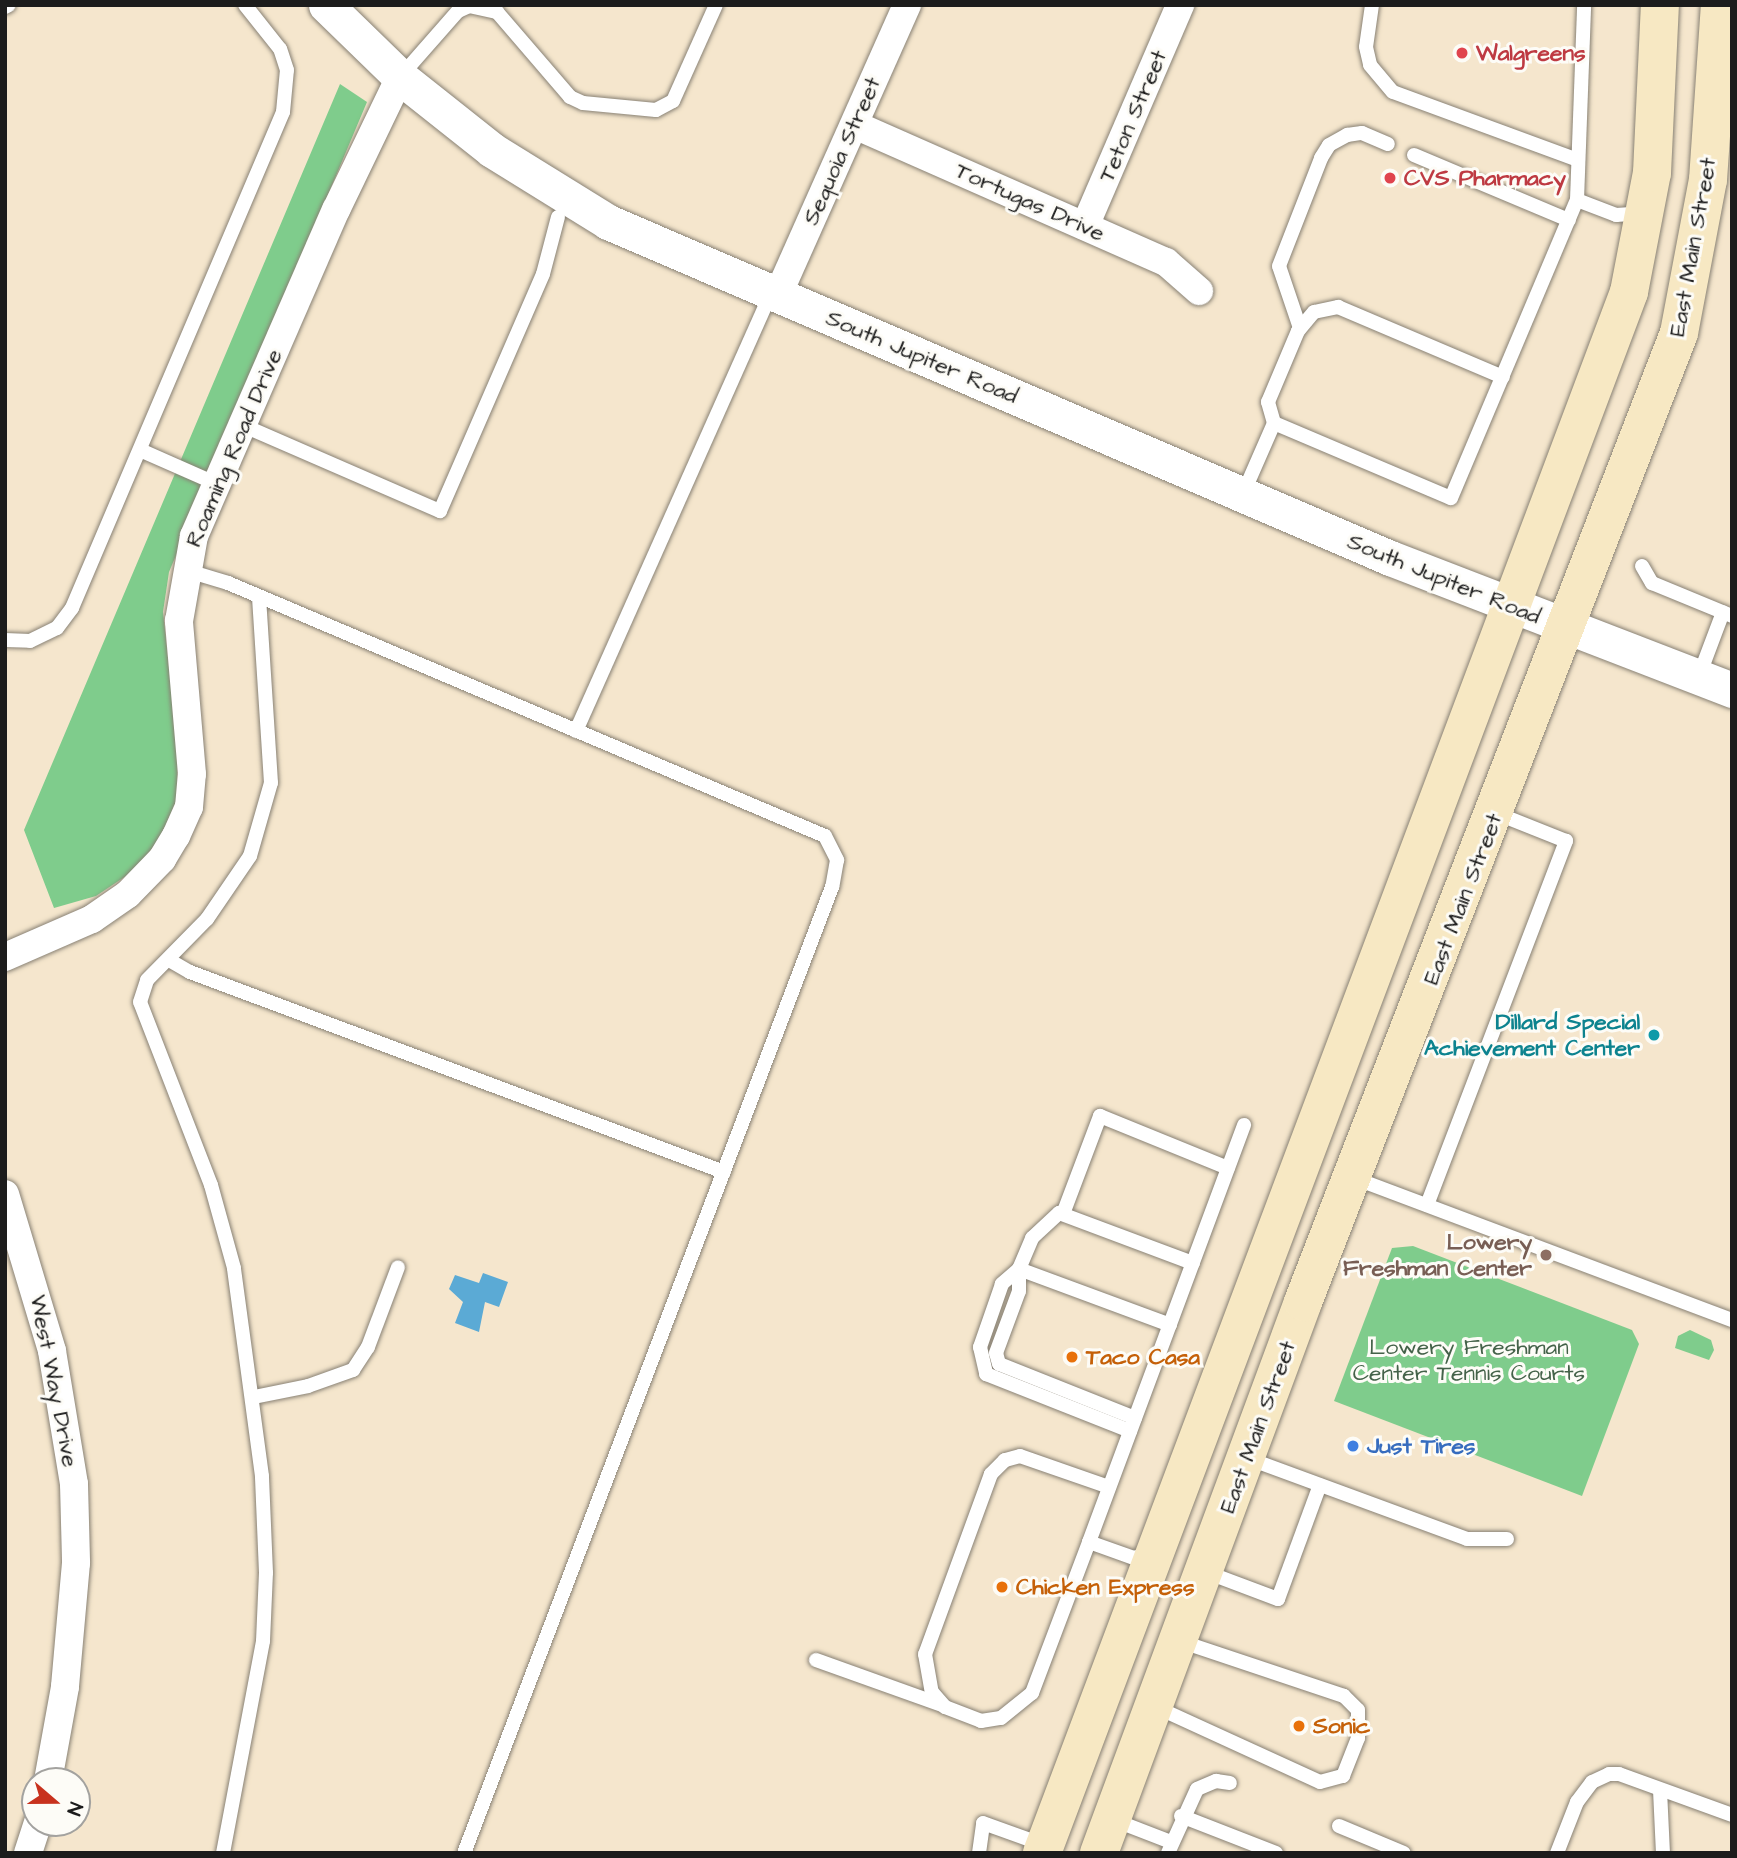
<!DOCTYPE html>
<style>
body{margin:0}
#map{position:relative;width:1737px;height:1858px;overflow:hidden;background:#f5e6cd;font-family:"Architects Daughter",sans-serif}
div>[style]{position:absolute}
.green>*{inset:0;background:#7fcc8c}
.water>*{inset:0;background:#5baad5}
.roads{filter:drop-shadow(0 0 2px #888174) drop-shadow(0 0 2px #888174)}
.service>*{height:14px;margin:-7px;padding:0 7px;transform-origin:7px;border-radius:7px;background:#fff}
.minor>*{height:28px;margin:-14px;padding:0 14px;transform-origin:14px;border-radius:14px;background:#fff}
.tertiary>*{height:35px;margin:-17.5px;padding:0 17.5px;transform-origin:17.5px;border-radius:17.5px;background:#fff}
.secondary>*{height:38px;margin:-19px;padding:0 19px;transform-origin:19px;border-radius:19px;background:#f7e8c3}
.dots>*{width:19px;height:19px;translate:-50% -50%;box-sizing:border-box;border:4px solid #fdfcf7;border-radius:50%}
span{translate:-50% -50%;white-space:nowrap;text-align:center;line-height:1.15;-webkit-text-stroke:6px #fdfcf7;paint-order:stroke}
.health-label{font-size:23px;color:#be3a42;font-weight:700}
.left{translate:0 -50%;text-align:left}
.street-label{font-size:23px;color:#1c1c1c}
.culture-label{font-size:23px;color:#0d838f;font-weight:700}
.right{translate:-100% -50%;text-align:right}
.education-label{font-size:23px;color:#785e54;font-weight:700}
.park-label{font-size:23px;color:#446249}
.food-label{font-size:23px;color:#c56008;font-weight:700}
.shop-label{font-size:23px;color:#366cbe;font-weight:700}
.frame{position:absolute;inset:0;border:7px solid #1c1c1c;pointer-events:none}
.north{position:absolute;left:21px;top:1767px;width:70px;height:70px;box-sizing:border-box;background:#fdfcf7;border:2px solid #a3a29f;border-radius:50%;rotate:110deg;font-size:19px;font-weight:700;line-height:28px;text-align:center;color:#1c1c1c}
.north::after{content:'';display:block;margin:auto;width:24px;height:32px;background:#c8321e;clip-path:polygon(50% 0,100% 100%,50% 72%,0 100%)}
</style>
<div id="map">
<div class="green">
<div style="clip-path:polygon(340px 84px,367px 102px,169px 572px,163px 612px,178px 748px,177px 799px,160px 839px,132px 872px,96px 896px,54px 908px,24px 830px)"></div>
<div style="clip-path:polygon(1413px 1246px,1632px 1330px,1639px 1344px,1582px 1496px,1334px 1401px,1392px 1248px)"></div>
<div style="clip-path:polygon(1690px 1330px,1711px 1340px,1714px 1350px,1709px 1360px,1675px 1348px,1678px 1336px)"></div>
</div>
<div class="water">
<div style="clip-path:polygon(483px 1273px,508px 1282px,499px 1307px,485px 1302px,479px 1332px,455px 1323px,463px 1302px,449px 1289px,455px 1275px,479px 1283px)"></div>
</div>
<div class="roads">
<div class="service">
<div style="left:1372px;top:5px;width:42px;rotate:98.1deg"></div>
<div style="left:1366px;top:47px;width:18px;rotate:77deg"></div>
<div style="left:1370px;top:65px;width:35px;rotate:50deg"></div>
<div style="left:1393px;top:92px;width:197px;rotate:20.2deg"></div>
<div style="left:5px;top:7px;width:4px;rotate:-27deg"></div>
<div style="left:400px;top:77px;width:88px;rotate:-48.7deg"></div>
<div style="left:458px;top:11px;width:12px;rotate:-24deg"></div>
<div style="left:469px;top:6px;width:29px;rotate:12deg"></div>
<div style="left:497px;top:12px;width:112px;rotate:49.3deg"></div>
<div style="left:570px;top:97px;width:14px;rotate:25deg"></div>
<div style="left:583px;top:103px;width:73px;rotate:5.5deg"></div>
<div style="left:656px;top:110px;width:19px;rotate:-28deg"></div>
<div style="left:673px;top:101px;width:105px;rotate:-65.9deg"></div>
<div style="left:1414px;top:155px;width:168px;rotate:22.8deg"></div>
<div style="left:1577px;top:200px;width:42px;rotate:21deg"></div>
<div style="left:1616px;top:215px;width:27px;rotate:-4deg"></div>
<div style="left:1300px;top:328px;width:65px;rotate:-108.7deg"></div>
<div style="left:1279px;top:266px;width:116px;rotate:-68.7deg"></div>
<div style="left:1321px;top:158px;width:15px;rotate:-58deg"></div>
<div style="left:1329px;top:145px;width:21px;rotate:-29deg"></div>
<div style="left:1347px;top:135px;width:15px;rotate:-8deg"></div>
<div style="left:1362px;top:133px;width:28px;rotate:23deg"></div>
<div style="left:1274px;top:423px;width:192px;rotate:23deg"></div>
<div style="left:1451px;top:498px;width:324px;rotate:-67.1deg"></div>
<div style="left:1577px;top:200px;width:195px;rotate:-87.9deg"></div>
<div style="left:242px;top:425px;width:216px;rotate:23.5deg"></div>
<div style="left:440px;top:511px;width:258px;rotate:-66.5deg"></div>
<div style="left:543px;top:274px;width:59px;rotate:-75.3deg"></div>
<div style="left:140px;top:450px;width:84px;rotate:23.8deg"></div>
<div style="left:1243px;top:494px;width:77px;rotate:-66.4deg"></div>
<div style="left:1274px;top:423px;width:22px;rotate:-106deg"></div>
<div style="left:1268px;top:402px;width:77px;rotate:-67.1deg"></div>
<div style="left:1298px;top:331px;width:25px;rotate:-50deg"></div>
<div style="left:1314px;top:312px;width:25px;rotate:-12deg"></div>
<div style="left:1338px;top:307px;width:179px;rotate:23deg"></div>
<div style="left:1642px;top:566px;width:20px;rotate:60deg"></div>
<div style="left:1652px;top:583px;width:87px;rotate:22.4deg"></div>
<div style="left:185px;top:570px;width:45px;rotate:16.8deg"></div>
<div style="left:228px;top:583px;width:648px;rotate:22.97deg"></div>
<div style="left:825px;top:836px;width:27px;rotate:63deg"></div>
<div style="left:837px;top:860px;width:27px;rotate:100deg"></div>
<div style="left:832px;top:887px;width:1034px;rotate:110.85deg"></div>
<div style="left:5px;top:640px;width:25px;rotate:2deg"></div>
<div style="left:30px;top:641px;width:30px;rotate:-26deg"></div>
<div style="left:57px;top:628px;width:25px;rotate:-53deg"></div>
<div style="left:72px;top:608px;width:539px;rotate:-66.95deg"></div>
<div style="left:283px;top:112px;width:42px;rotate:-84.6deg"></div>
<div style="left:287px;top:70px;width:22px;rotate:-108deg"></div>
<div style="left:280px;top:49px;width:56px;rotate:-128.5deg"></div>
<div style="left:1699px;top:676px;width:68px;rotate:-69.4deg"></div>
<div style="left:576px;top:731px;width:479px;rotate:-66deg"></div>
<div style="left:169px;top:960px;width:24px;rotate:30deg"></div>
<div style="left:190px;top:972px;width:570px;rotate:20.53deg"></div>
<div style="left:1354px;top:1178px;width:404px;rotate:20.6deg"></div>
<div style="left:1427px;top:1205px;width:390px;rotate:-69.1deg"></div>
<div style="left:1566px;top:841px;width:75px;rotate:-158.2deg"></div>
<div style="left:1063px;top:1214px;width:105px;rotate:-69.3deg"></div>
<div style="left:1100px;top:1116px;width:138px;rotate:22.1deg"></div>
<div style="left:1019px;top:1269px;width:23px;rotate:139deg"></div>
<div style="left:1002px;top:1284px;width:67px;rotate:109.2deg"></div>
<div style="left:980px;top:1347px;width:28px;rotate:77deg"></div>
<div style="left:986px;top:1374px;width:155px;rotate:21.6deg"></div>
<div style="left:1019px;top:1269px;width:161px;rotate:20.3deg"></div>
<div style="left:254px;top:1397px;width:55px;rotate:-11.5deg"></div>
<div style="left:308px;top:1386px;width:48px;rotate:-19.6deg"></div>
<div style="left:353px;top:1370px;width:27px;rotate:-57deg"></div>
<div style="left:368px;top:1347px;width:85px;rotate:-69.4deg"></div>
<div style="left:1135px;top:1418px;width:146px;rotate:-158.3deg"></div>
<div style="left:999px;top:1364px;width:11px;rotate:-105deg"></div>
<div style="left:996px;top:1353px;width:66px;rotate:-69.6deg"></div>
<div style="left:1019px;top:1291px;width:22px;rotate:-90deg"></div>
<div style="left:1019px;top:1269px;width:34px;rotate:-67deg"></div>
<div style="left:1032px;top:1238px;width:37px;rotate:-43deg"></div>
<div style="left:1059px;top:1213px;width:143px;rotate:20.5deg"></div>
<div style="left:1247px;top:1458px;width:234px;rotate:20.2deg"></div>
<div style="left:1467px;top:1539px;width:40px"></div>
<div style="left:1109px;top:1487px;width:94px;rotate:-160.8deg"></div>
<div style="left:1020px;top:1456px;width:16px;rotate:165deg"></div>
<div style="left:1005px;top:1460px;width:20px;rotate:135deg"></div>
<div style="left:991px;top:1474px;width:192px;rotate:110.1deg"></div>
<div style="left:925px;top:1654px;width:39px;rotate:80deg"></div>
<div style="left:932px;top:1692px;width:20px;rotate:49deg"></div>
<div style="left:945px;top:1707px;width:39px;rotate:21deg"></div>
<div style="left:981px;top:1721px;width:20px;rotate:-9deg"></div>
<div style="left:1001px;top:1718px;width:40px;rotate:-39deg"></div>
<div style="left:1032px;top:1693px;width:161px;rotate:-69.3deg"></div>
<div style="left:1089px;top:1542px;width:445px;rotate:-69.6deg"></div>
<div style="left:1089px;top:1542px;width:48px;rotate:19.6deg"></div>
<div style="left:1134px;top:1558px;width:19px;rotate:-16deg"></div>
<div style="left:1206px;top:1572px;width:77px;rotate:20.6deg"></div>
<div style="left:1278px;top:1599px;width:121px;rotate:-69.8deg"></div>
<div style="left:816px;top:1660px;width:134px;rotate:19.7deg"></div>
<div style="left:1156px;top:1707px;width:180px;rotate:24.6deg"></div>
<div style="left:1320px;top:1782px;width:24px;rotate:-15deg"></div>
<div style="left:1343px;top:1776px;width:41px;rotate:-68.5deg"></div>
<div style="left:1358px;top:1738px;width:28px;rotate:-90deg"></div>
<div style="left:1358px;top:1710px;width:20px;rotate:-135deg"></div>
<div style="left:1344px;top:1696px;width:173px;rotate:-161.5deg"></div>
<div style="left:1660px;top:1790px;width:63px;rotate:87.3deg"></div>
<div style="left:1181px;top:1816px;width:102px;rotate:21.3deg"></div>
<div style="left:1114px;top:1820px;width:61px;rotate:21.1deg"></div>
<div style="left:1339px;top:1826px;width:70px;rotate:22.6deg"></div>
<div style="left:223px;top:1853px;width:216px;rotate:-79.3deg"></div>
<div style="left:263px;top:1641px;width:68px;rotate:-87.5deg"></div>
<div style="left:266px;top:1573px;width:97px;rotate:-92.4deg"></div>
<div style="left:262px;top:1476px;width:210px;rotate:-97.7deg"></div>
<div style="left:234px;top:1268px;width:86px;rotate:-105.5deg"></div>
<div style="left:211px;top:1185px;width:196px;rotate:-111.2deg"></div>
<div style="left:140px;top:1002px;width:23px;rotate:-72deg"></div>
<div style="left:147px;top:980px;width:86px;rotate:-45.5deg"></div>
<div style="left:207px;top:919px;width:76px;rotate:-55.7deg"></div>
<div style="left:250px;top:856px;width:76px;rotate:-74deg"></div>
<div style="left:271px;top:783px;width:185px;rotate:-93.7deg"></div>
<div style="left:979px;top:1853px;width:30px;rotate:-82deg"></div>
<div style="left:983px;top:1823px;width:65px;rotate:19.8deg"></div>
<div style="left:1168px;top:1853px;width:70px;rotate:-65.6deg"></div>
<div style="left:1197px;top:1789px;width:21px;rotate:-23deg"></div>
<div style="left:1216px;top:1781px;width:14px;rotate:8deg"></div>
<div style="left:1557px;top:1853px;width:55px;rotate:-68.6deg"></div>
<div style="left:1577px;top:1802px;width:25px;rotate:-53deg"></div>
<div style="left:1592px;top:1782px;width:19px;rotate:-25deg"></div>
<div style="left:1609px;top:1774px;width:10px"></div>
<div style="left:1619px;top:1774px;width:120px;rotate:19.9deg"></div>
</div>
<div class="minor">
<div style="left:855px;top:125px;width:340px;rotate:23.8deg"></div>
<div style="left:1166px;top:262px;width:44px;rotate:41.3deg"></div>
<div style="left:1085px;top:226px;width:241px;rotate:-66.7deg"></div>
<div style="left:777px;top:297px;width:320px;rotate:-66deg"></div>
<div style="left:5px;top:957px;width:95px;rotate:-23.6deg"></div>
<div style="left:92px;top:919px;width:44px;rotate:-34.8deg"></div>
<div style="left:128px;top:894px;width:49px;rotate:-45.8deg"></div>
<div style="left:162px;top:859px;width:27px;rotate:-59deg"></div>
<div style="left:176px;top:836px;width:32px;rotate:-66deg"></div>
<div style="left:189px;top:807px;width:33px;rotate:-85deg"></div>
<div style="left:192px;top:774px;width:154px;rotate:-94.9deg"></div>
<div style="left:179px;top:621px;width:86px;rotate:-80deg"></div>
<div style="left:194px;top:536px;width:356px;rotate:-66.5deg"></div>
<div style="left:336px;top:210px;width:148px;rotate:-64.3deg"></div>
<div style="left:5px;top:1194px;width:164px;rotate:73.3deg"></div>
<div style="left:52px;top:1351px;width:135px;rotate:80.6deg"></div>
<div style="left:74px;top:1484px;width:79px;rotate:88.5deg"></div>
<div style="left:76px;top:1563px;width:124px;rotate:95.1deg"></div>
<div style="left:65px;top:1687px;width:96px;rotate:100.3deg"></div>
<div style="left:28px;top:1853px;width:32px;rotate:-72deg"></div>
</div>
<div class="tertiary">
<div style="left:326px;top:5px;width:103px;rotate:44.2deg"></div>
<div style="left:400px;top:77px;width:117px;rotate:38.4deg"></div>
<div style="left:492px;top:150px;width:137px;rotate:31.8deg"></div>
<div style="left:608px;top:222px;width:851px;rotate:23.25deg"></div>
<div style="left:1390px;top:558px;width:367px;rotate:21.1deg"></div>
</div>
<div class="secondary">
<div style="left:1042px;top:1853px;width:1668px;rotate:-69.39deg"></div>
<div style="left:1629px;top:292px;width:121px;rotate:-79.1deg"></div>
<div style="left:1652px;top:173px;width:168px;rotate:-87.3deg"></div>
<div style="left:1099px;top:1853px;width:588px;rotate:-69.68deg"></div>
<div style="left:1303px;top:1302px;width:1039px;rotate:-68.79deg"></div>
<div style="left:1679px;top:333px;width:156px;rotate:-79.3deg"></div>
<div style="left:1708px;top:180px;width:175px;rotate:-86.1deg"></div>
</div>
</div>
<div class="dots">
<div style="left:1462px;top:53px;background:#e0444e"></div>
<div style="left:1390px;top:178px;background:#e0444e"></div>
<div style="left:1654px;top:1035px;background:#0f9aa8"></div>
<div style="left:1546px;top:1255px;background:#8d6e63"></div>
<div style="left:1072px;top:1357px;background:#e8710a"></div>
<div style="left:1353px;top:1446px;background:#3f7fe0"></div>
<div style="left:1002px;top:1587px;background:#e8710a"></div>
<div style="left:1299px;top:1726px;background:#e8710a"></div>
</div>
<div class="health-label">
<span class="left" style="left:1476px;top:53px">Walgreens</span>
<span class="left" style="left:1404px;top:178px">CVS Pharmacy</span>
</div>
<div class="street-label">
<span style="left:1133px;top:116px;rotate:-67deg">Teton Street</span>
<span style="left:842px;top:151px;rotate:-66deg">Sequoia Street</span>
<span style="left:1030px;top:202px;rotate:24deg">Tortugas Drive</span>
<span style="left:1693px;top:247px;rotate:-80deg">East Main Street</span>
<span style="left:922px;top:357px;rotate:23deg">South Jupiter Road</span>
<span style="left:234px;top:448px;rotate:-67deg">Roaming Road Drive</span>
<span style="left:1444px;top:579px;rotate:22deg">South Jupiter Road</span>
<span style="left:1463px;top:899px;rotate:-69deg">East Main Street</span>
<span style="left:54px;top:1381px;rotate:79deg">West Way Drive</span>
<span style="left:1258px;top:1427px;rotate:-70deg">East Main Street</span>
</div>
<div class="culture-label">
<span class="right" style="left:1640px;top:1035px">Dillard Special<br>Achievement Center</span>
</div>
<div class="education-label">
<span class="right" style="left:1532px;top:1255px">Lowery<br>Freshman Center</span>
</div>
<div class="park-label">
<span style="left:1469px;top:1360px">Lowery Freshman<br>Center Tennis Courts</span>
</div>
<div class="food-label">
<span class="left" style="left:1086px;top:1357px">Taco Casa</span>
<span class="left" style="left:1016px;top:1587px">Chicken Express</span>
<span class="left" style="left:1313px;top:1726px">Sonic</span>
</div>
<div class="shop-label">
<span class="left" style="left:1367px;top:1446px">Just Tires</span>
</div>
<div class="frame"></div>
<div class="north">N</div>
</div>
